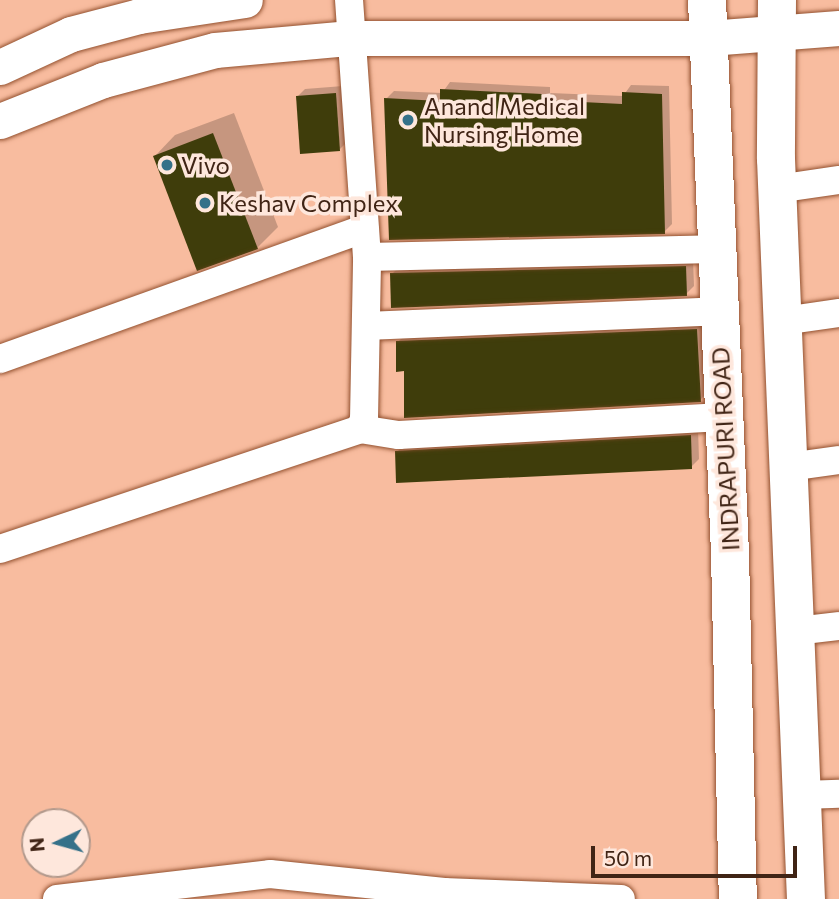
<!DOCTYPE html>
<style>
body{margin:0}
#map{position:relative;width:839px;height:899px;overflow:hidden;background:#f8bc9f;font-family:Commissioner,sans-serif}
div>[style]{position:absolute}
.shadow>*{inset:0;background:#0003}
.building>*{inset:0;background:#3f3d0b}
.roads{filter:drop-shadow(0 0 2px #93512f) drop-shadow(0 0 2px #93512f)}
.minor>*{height:28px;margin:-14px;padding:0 14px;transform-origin:14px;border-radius:14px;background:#fff}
.tertiary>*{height:35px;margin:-17.5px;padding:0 17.5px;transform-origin:17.5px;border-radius:17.5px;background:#fff}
.primary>*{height:38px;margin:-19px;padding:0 19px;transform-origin:19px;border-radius:19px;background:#fff}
.dots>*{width:19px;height:19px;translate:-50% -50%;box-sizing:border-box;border:4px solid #fee7dc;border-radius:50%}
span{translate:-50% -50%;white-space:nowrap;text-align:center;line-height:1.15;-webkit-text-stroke:7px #fee7dc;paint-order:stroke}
.poi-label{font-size:24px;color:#402415}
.left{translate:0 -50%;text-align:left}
.street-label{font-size:24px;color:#402415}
.north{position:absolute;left:21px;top:808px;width:70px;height:70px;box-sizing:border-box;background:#fee7dc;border:2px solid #b2998c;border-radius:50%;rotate:265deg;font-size:19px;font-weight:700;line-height:28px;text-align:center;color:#402415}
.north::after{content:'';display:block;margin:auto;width:24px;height:32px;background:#357189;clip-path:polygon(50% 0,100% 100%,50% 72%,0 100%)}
.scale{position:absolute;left:591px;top:846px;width:206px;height:32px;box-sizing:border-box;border:4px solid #402415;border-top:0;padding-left:9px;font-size:21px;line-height:24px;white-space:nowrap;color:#402415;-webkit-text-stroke:5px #fee7dc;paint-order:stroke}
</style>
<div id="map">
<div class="shadow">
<div style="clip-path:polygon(450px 82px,550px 87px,550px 93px,623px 96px,631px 85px,669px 86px,672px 224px,664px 232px,386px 99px,394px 91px,442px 93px)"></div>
<div style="clip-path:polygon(343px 86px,348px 141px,340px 149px,297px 97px,305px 89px)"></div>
<div style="clip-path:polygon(234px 113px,278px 227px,257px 248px,155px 156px,175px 135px)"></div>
<div style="clip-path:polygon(693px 259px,694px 286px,686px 294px,392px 274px,400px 266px)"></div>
<div style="clip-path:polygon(704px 321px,708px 392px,700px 400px,405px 370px,398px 342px,406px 334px)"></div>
<div style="clip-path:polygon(698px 428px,699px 459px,691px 467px,397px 452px,405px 444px)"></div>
</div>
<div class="building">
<div style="clip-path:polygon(440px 89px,542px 94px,542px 100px,622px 104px,622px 92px,662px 94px,665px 234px,389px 240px,384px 98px,440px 101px)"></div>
<div style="clip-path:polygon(336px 93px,340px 151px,300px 154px,296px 96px)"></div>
<div style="clip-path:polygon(213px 133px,258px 249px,197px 271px,153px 156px)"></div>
<div style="clip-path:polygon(686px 266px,687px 296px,391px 308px,390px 273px)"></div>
<div style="clip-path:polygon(697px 329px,701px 402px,404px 418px,404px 371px,396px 372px,396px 341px)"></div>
<div style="clip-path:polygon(691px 435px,692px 469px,396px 483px,395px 451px)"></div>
</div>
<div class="roads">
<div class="minor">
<div style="left:777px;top:189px;width:63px;rotate:-8.3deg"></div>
<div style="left:367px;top:257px;width:347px;rotate:-1.3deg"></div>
<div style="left:783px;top:321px;width:57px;rotate:-8.1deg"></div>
<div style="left:366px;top:326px;width:352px;rotate:-2.4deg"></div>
<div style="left:0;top:359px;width:387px;rotate:-19.7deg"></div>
<div style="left:360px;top:429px;width:39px;rotate:9deg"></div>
<div style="left:399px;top:435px;width:324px;rotate:-3.2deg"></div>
<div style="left:789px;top:467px;width:50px;rotate:-8deg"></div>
<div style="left:0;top:549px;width:379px;rotate:-18.4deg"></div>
<div style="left:360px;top:429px;width:11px;rotate:-68deg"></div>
<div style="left:364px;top:419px;width:162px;rotate:-88.9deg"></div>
<div style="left:367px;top:257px;width:258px;rotate:-94deg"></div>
<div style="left:796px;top:631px;width:43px;rotate:-6.6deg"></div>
<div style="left:803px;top:795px;width:36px;rotate:-2deg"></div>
<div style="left:57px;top:899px;width:214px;rotate:-6.7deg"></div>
<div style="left:270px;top:874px;width:175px;rotate:5.9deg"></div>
<div style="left:444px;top:892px;width:177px;rotate:2.3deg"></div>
</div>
<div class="tertiary">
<div style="left:0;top:67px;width:78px;rotate:-24.9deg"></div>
<div style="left:71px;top:34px;width:70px;rotate:-14.8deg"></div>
<div style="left:139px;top:16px;width:107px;rotate:-8.6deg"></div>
<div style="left:0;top:121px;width:111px;rotate:-21.7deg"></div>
<div style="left:103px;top:80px;width:116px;rotate:-15deg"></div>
<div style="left:215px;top:50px;width:136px;rotate:-5.1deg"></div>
<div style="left:350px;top:38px;width:359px"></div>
<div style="left:709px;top:38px;width:130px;rotate:-4.4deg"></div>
</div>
<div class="primary">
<div style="left:707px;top:0;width:554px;rotate:87.62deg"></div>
<div style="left:730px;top:554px;width:345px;rotate:88.7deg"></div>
<div style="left:777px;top:0;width:159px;rotate:90.4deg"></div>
<div style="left:776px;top:159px;width:741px;rotate:87.68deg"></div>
</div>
</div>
<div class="dots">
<div style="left:408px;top:120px;background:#357189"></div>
<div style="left:167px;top:165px;background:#357189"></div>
<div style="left:205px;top:203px;background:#357189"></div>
</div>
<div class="poi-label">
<span class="left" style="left:424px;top:120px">Anand Medical<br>Nursing Home</span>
<span class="left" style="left:181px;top:165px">Vivo</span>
<span class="left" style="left:219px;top:203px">Keshav Complex</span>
</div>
<div class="street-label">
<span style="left:725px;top:449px;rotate:-93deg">INDRAPURI ROAD</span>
</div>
<div class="north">N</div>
<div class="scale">50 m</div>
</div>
